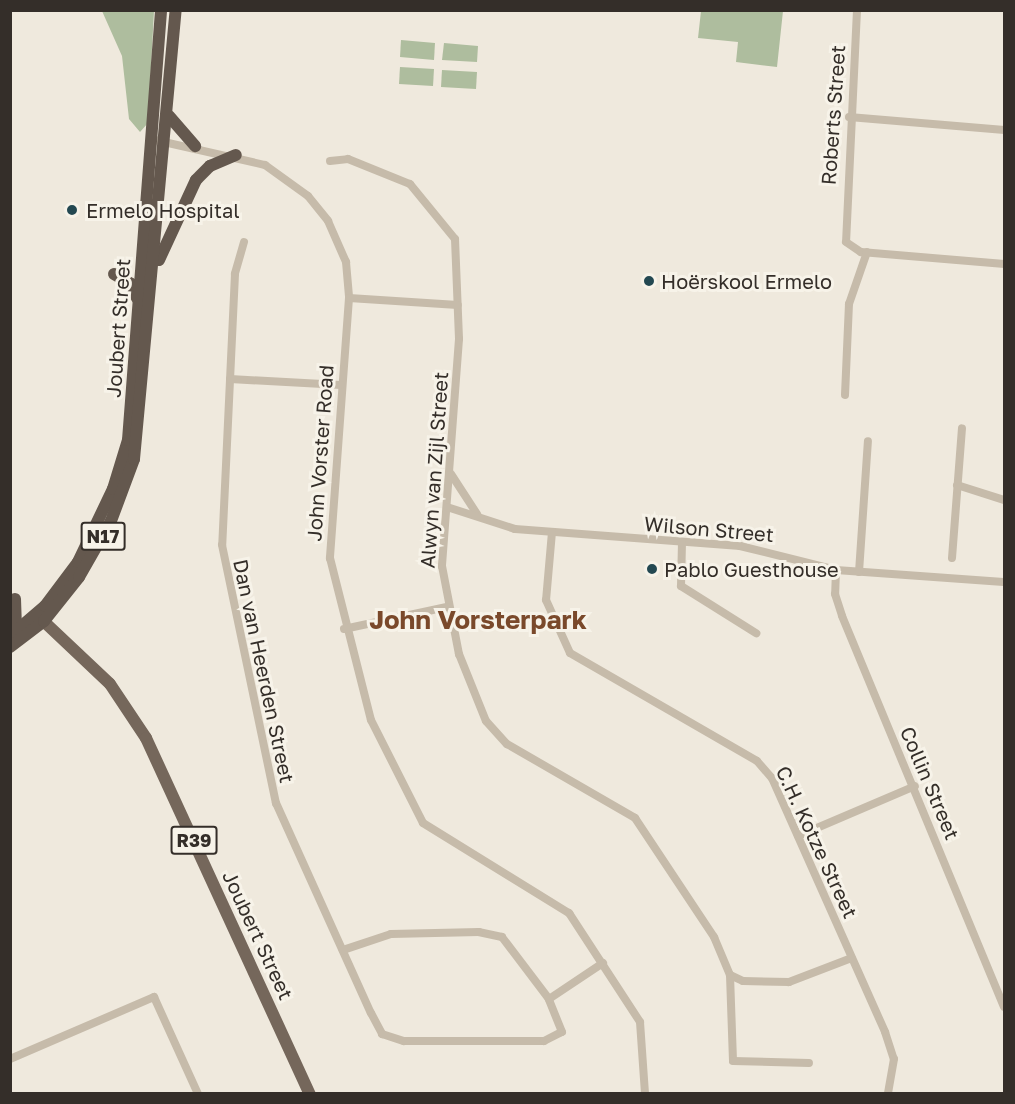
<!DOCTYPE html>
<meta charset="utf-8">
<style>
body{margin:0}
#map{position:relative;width:1015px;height:1104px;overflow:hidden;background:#efe9dd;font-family:"Golos Text",sans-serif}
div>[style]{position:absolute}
.green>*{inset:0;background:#aebd9e}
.minor>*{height:8px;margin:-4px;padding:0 4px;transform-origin:4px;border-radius:4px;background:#c6bbaa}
.primary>*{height:12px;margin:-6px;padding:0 6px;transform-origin:6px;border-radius:6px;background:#75675b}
.trunk>*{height:12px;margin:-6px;padding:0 6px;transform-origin:6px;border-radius:6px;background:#64584e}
.dots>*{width:16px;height:16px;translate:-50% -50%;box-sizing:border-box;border:3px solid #f7f3e9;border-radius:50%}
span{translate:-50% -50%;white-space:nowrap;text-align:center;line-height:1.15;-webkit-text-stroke:6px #f7f3e9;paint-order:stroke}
.shield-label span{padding:2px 4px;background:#f7f3e9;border:2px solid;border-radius:4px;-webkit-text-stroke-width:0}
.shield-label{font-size:18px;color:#342e29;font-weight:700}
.street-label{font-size:20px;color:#342e29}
.poi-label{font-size:20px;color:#342e29}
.left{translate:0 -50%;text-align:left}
.district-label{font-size:26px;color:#7a492b;font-weight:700}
.frame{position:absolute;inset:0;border:12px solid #342e29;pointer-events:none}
</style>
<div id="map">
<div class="green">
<div style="clip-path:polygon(102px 11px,154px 11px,148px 123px,140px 132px,129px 119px,122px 56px)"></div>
<div style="clip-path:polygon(701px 11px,783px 11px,777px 67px,736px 62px,738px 42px,698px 38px)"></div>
<div style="clip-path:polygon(401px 40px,435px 43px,434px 60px,400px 57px)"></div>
<div style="clip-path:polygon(444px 43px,478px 46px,477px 62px,442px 60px)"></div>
<div style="clip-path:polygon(400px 67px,434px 69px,433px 86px,399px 84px)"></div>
<div style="clip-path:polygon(442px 70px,477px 72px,476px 89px,441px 87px)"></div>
</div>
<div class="minor">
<div style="left:857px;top:10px;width:232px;rotate:92.7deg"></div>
<div style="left:846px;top:242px;width:18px;rotate:34deg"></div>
<div style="left:861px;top:252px;width:144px;rotate:4.8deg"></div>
<div style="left:849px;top:117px;width:156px;rotate:4.8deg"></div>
<div style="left:155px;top:140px;width:113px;rotate:12.8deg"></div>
<div style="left:265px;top:165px;width:53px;rotate:35.8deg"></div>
<div style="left:308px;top:196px;width:32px;rotate:51deg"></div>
<div style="left:328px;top:221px;width:45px;rotate:66.3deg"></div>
<div style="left:346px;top:262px;width:36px;rotate:85deg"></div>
<div style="left:349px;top:298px;width:261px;rotate:94.2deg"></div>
<div style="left:330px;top:558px;width:167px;rotate:75.8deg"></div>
<div style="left:371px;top:720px;width:115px;rotate:63.2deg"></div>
<div style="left:423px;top:823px;width:172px;rotate:31.7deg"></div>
<div style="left:569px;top:913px;width:130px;rotate:56.9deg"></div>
<div style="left:640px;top:1022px;width:72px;rotate:86deg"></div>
<div style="left:330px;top:161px;width:18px;rotate:-6deg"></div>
<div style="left:348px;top:159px;width:67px;rotate:22deg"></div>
<div style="left:410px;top:184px;width:71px;rotate:50.7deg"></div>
<div style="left:455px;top:239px;width:100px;rotate:87.7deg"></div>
<div style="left:459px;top:339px;width:228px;rotate:94.3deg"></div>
<div style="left:442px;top:566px;width:90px;rotate:79.1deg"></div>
<div style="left:459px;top:654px;width:72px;rotate:68.1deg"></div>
<div style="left:486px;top:721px;width:31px;rotate:48deg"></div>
<div style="left:507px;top:744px;width:148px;rotate:30deg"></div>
<div style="left:635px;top:818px;width:143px;rotate:56.4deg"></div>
<div style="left:714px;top:937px;width:41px;rotate:67.2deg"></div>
<div style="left:730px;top:975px;width:14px;rotate:25deg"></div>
<div style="left:743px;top:981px;width:46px;rotate:1.2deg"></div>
<div style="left:789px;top:982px;width:67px;rotate:-20.9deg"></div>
<div style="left:244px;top:242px;width:33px;rotate:106deg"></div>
<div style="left:235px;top:274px;width:271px;rotate:92.7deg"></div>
<div style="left:222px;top:545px;width:264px;rotate:78.2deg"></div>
<div style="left:276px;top:803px;width:230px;rotate:65.7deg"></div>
<div style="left:371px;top:1013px;width:24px;rotate:62deg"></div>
<div style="left:382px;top:1034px;width:23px;rotate:18deg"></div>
<div style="left:404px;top:1041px;width:140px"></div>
<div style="left:544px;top:1041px;width:20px;rotate:-27deg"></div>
<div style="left:562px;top:1032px;width:35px;rotate:-112deg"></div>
<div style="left:549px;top:999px;width:78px;rotate:-127.2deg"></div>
<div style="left:502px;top:937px;width:24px;rotate:-168deg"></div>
<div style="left:479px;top:932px;width:88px;rotate:178.7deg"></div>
<div style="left:391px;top:934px;width:51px;rotate:161.6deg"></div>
<div style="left:349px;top:298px;width:109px;rotate:3.7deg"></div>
<div style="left:230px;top:379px;width:111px;rotate:3.1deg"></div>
<div style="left:845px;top:395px;width:91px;rotate:-87.5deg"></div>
<div style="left:849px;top:304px;width:55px;rotate:-70.9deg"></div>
<div style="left:451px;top:474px;width:48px;rotate:57deg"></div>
<div style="left:957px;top:485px;width:49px;rotate:17.7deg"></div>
<div style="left:447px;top:507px;width:71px;rotate:17.9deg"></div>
<div style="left:515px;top:529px;width:226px;rotate:4.3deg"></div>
<div style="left:740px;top:546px;width:99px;rotate:14deg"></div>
<div style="left:836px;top:570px;width:168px;rotate:4.1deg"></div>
<div style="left:552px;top:532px;width:68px;rotate:95deg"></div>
<div style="left:546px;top:600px;width:58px;rotate:65.6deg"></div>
<div style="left:570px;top:653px;width:216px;rotate:30deg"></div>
<div style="left:757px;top:761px;width:23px;rotate:49deg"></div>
<div style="left:772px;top:778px;width:278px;rotate:66deg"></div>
<div style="left:885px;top:1032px;width:28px;rotate:72deg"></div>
<div style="left:894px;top:1059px;width:35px;rotate:100deg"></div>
<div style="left:682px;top:542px;width:44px;rotate:91.3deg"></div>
<div style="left:681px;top:586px;width:89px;rotate:32.1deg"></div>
<div style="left:952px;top:558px;width:130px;rotate:-85.6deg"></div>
<div style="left:836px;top:570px;width:24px;rotate:92deg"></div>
<div style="left:835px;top:594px;width:23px;rotate:72deg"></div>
<div style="left:842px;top:616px;width:423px;rotate:67.5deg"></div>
<div style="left:859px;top:572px;width:131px;rotate:-86.1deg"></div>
<div style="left:344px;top:629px;width:105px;rotate:-12.1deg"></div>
<div style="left:798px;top:836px;width:127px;rotate:-23.1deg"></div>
<div style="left:730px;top:975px;width:86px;rotate:88deg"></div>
<div style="left:733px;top:1061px;width:76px;rotate:1.5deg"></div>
<div style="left:549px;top:999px;width:65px;rotate:-33.7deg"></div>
<div style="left:10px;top:1059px;width:157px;rotate:-23.3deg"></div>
<div style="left:154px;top:997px;width:107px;rotate:65.6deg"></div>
</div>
<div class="primary">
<div style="left:37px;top:615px;width:100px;rotate:43.4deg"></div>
<div style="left:110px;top:684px;width:65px;rotate:56.3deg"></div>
<div style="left:146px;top:738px;width:392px;rotate:65.3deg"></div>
</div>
<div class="trunk">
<div style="left:169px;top:116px;width:40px;rotate:49deg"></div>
<div style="left:159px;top:260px;width:88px;rotate:-65.2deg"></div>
<div style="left:196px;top:180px;width:20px;rotate:-45deg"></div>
<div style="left:210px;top:166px;width:28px;rotate:-23deg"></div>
<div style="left:114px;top:274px;width:20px;rotate:30deg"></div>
<div style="left:131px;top:284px;width:15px;rotate:67deg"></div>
<div style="left:15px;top:599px;width:33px;rotate:88deg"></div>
<div style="left:10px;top:636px;width:46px;rotate:-40.6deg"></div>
<div style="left:45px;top:606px;width:55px;rotate:-53.1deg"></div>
<div style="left:78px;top:562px;width:81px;rotate:-64.4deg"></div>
<div style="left:113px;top:489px;width:51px;rotate:-73deg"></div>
<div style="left:128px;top:440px;width:431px;rotate:-85.6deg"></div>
<div style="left:10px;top:647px;width:43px;rotate:-37.4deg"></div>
<div style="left:44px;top:621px;width:56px;rotate:-51.5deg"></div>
<div style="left:79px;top:577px;width:64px;rotate:-60.3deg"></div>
<div style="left:111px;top:521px;width:66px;rotate:-69.6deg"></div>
<div style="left:134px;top:459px;width:451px;rotate:-84.7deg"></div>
</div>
<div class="dots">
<div style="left:72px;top:210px;background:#234851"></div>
<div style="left:649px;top:281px;background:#234851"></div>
<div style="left:652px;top:569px;background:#234851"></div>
</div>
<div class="shield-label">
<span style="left:103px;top:536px">N17</span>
<span style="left:194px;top:840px">R39</span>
</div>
<div class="street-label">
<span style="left:833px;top:115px;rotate:-86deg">Roberts Street</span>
<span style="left:118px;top:328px;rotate:-86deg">Joubert Street</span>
<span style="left:320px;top:453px;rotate:-86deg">John Vorster Road</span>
<span style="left:434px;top:470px;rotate:-86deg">Alwyn van Zijl Street</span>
<span style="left:709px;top:529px;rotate:5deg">Wilson Street</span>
<span style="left:264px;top:671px;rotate:78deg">Dan van Heerden Street</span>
<span style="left:930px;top:783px;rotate:67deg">Collin Street</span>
<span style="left:817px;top:842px;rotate:65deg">C.H. Kotze Street</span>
<span style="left:258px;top:935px;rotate:65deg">Joubert Street</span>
</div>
<div class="poi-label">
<span class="left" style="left:86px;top:210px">Ermelo Hospital</span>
<span class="left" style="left:661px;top:281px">Hoërskool Ermelo</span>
<span class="left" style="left:664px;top:569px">Pablo Guesthouse</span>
</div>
<div class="district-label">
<span style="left:478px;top:620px">John Vorsterpark</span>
</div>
<div class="frame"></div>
</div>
